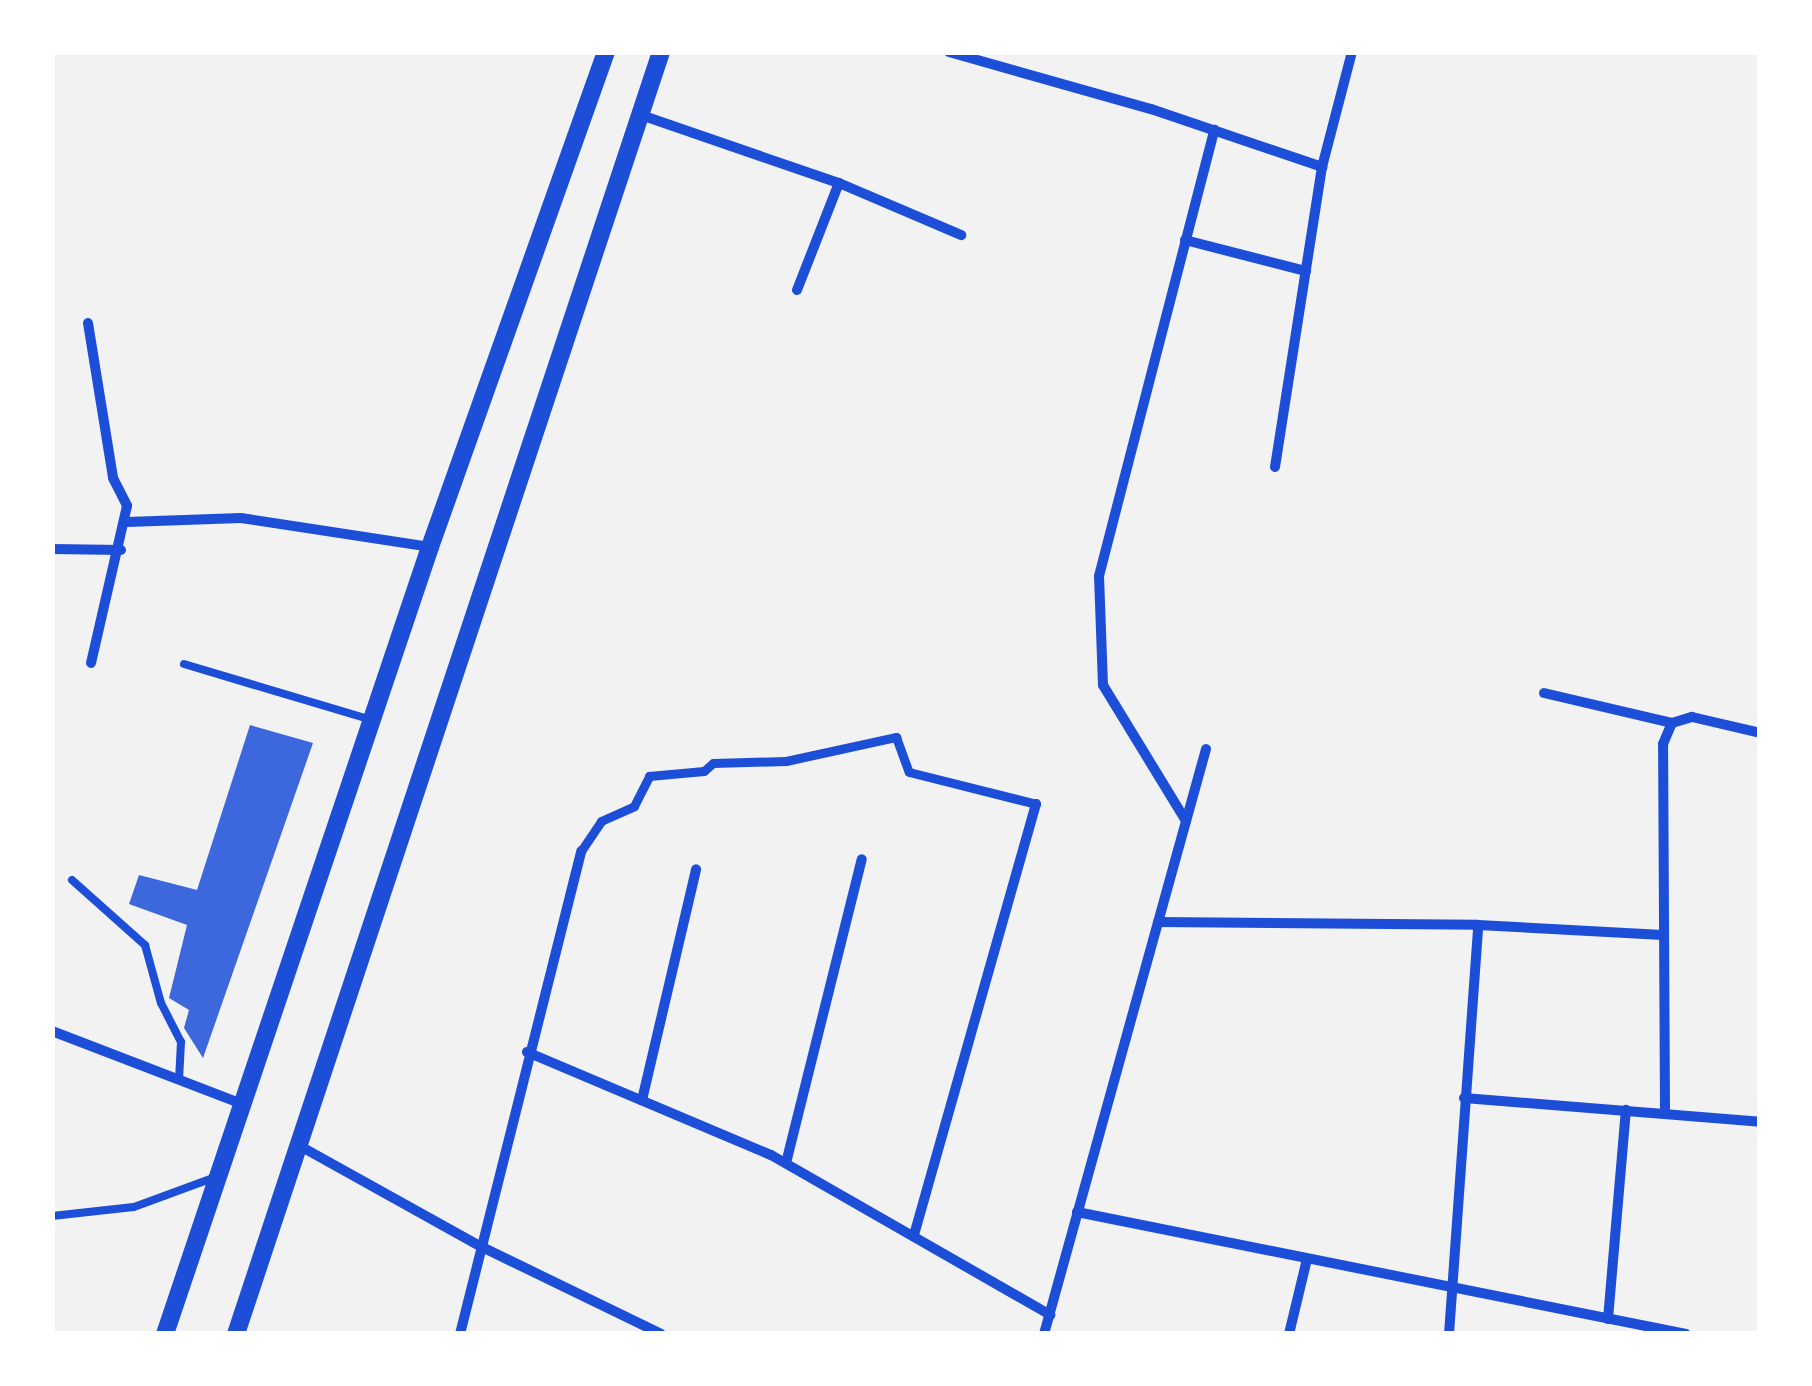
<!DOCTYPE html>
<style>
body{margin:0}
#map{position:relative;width:1812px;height:1386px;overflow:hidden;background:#f2f2f2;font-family:Montserrat,sans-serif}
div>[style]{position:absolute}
.building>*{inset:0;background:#3d67dc}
.service>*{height:8px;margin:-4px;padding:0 4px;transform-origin:4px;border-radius:4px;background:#1d4ed8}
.pedestrian>*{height:9px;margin:-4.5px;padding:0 4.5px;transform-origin:4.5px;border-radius:4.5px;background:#1d4ed8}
.minor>*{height:10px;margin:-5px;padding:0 5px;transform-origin:5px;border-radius:5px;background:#1d4ed8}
.tertiary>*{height:18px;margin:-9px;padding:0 9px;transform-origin:9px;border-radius:9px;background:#1d4ed8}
span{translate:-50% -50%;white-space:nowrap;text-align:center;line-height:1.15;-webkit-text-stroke:10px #fff;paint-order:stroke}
.frame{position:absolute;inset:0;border:55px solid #fff;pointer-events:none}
</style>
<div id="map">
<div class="building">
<div style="clip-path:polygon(250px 725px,313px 743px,203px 1058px,184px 1028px,189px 1010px,169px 998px,187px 925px,129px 904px,139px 875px,197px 890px)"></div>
</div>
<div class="service">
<div style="left:184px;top:664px;width:196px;rotate:16.6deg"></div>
<div style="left:72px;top:880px;width:98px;rotate:41.7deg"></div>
<div style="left:145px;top:945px;width:60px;rotate:74.6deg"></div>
<div style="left:161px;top:1003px;width:44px;rotate:62.9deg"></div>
<div style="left:181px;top:1042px;width:38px;rotate:93deg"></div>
<div style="left:52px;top:1216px;width:82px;rotate:-6.3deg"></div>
<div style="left:134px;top:1207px;width:84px;rotate:-20.2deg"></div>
</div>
<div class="pedestrian">
<div style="left:581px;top:851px;width:36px;rotate:-56deg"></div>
<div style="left:601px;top:821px;width:36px;rotate:-24deg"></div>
<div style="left:634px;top:806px;width:34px;rotate:-63deg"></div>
<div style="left:649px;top:776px;width:55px;rotate:-5.2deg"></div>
<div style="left:704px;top:771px;width:12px;rotate:-42deg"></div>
<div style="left:713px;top:763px;width:73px;rotate:-1.6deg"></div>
<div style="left:786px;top:761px;width:113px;rotate:-12.3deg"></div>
<div style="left:896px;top:737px;width:37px;rotate:70deg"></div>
<div style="left:909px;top:772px;width:131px;rotate:14.1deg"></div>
</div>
<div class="minor">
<div style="left:949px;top:52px;width:210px;rotate:15.8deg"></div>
<div style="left:1151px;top:109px;width:181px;rotate:18.7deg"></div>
<div style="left:641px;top:115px;width:209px;rotate:19deg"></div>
<div style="left:839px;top:183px;width:133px;rotate:23.1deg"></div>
<div style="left:1185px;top:240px;width:125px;rotate:14.4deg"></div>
<div style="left:797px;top:290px;width:115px;rotate:-68.6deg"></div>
<div style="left:88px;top:323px;width:157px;rotate:80.8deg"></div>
<div style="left:113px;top:478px;width:31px;rotate:63deg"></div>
<div style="left:127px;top:506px;width:161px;rotate:102.9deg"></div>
<div style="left:1275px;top:467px;width:304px;rotate:-81.1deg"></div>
<div style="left:1322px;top:167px;width:119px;rotate:-75.4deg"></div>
<div style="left:127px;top:522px;width:114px;rotate:-2deg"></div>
<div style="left:241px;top:518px;width:191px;rotate:8.7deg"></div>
<div style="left:52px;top:549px;width:69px;rotate:0.8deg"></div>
<div style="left:1544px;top:693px;width:131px;rotate:13.2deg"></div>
<div style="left:1672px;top:723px;width:21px;rotate:-17deg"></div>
<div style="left:1692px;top:717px;width:70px;rotate:13.2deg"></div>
<div style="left:1186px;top:821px;width:159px;rotate:-121.4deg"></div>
<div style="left:1103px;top:685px;width:109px;rotate:-92.1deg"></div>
<div style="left:1099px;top:576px;width:461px;rotate:-75.5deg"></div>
<div style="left:1158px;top:922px;width:320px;rotate:0.5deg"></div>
<div style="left:1478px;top:925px;width:185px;rotate:3.1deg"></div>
<div style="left:52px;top:1031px;width:204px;rotate:21deg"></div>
<div style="left:527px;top:1052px;width:265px;rotate:22.9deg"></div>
<div style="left:771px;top:1155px;width:322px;rotate:29.8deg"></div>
<div style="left:1464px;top:1098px;width:297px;rotate:4.6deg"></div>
<div style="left:642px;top:1100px;width:237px;rotate:-76.8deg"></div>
<div style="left:1665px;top:1111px;width:367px;rotate:-90.3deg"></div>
<div style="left:1663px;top:744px;width:23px;rotate:-67deg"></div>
<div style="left:300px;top:1146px;width:206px;rotate:29.1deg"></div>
<div style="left:480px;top:1246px;width:201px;rotate:25.9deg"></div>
<div style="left:786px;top:1163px;width:313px;rotate:-76deg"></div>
<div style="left:1077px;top:1212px;width:621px;rotate:11.33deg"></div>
<div style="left:914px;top:1235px;width:448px;rotate:-74.2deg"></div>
<div style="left:1608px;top:1319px;width:210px;rotate:-85.1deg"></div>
<div style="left:460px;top:1334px;width:498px;rotate:-75.9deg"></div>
<div style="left:1044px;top:1334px;width:607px;rotate:-74.52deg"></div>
<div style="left:1289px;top:1334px;width:77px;rotate:-76.5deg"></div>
<div style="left:1449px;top:1334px;width:410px;rotate:-85.9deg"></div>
</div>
<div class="tertiary">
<div style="left:165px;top:1334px;width:830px;rotate:-71.39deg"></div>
<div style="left:430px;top:547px;width:525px;rotate:-70.43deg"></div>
<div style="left:236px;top:1334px;width:1351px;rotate:-71.66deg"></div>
</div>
<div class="frame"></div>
</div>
